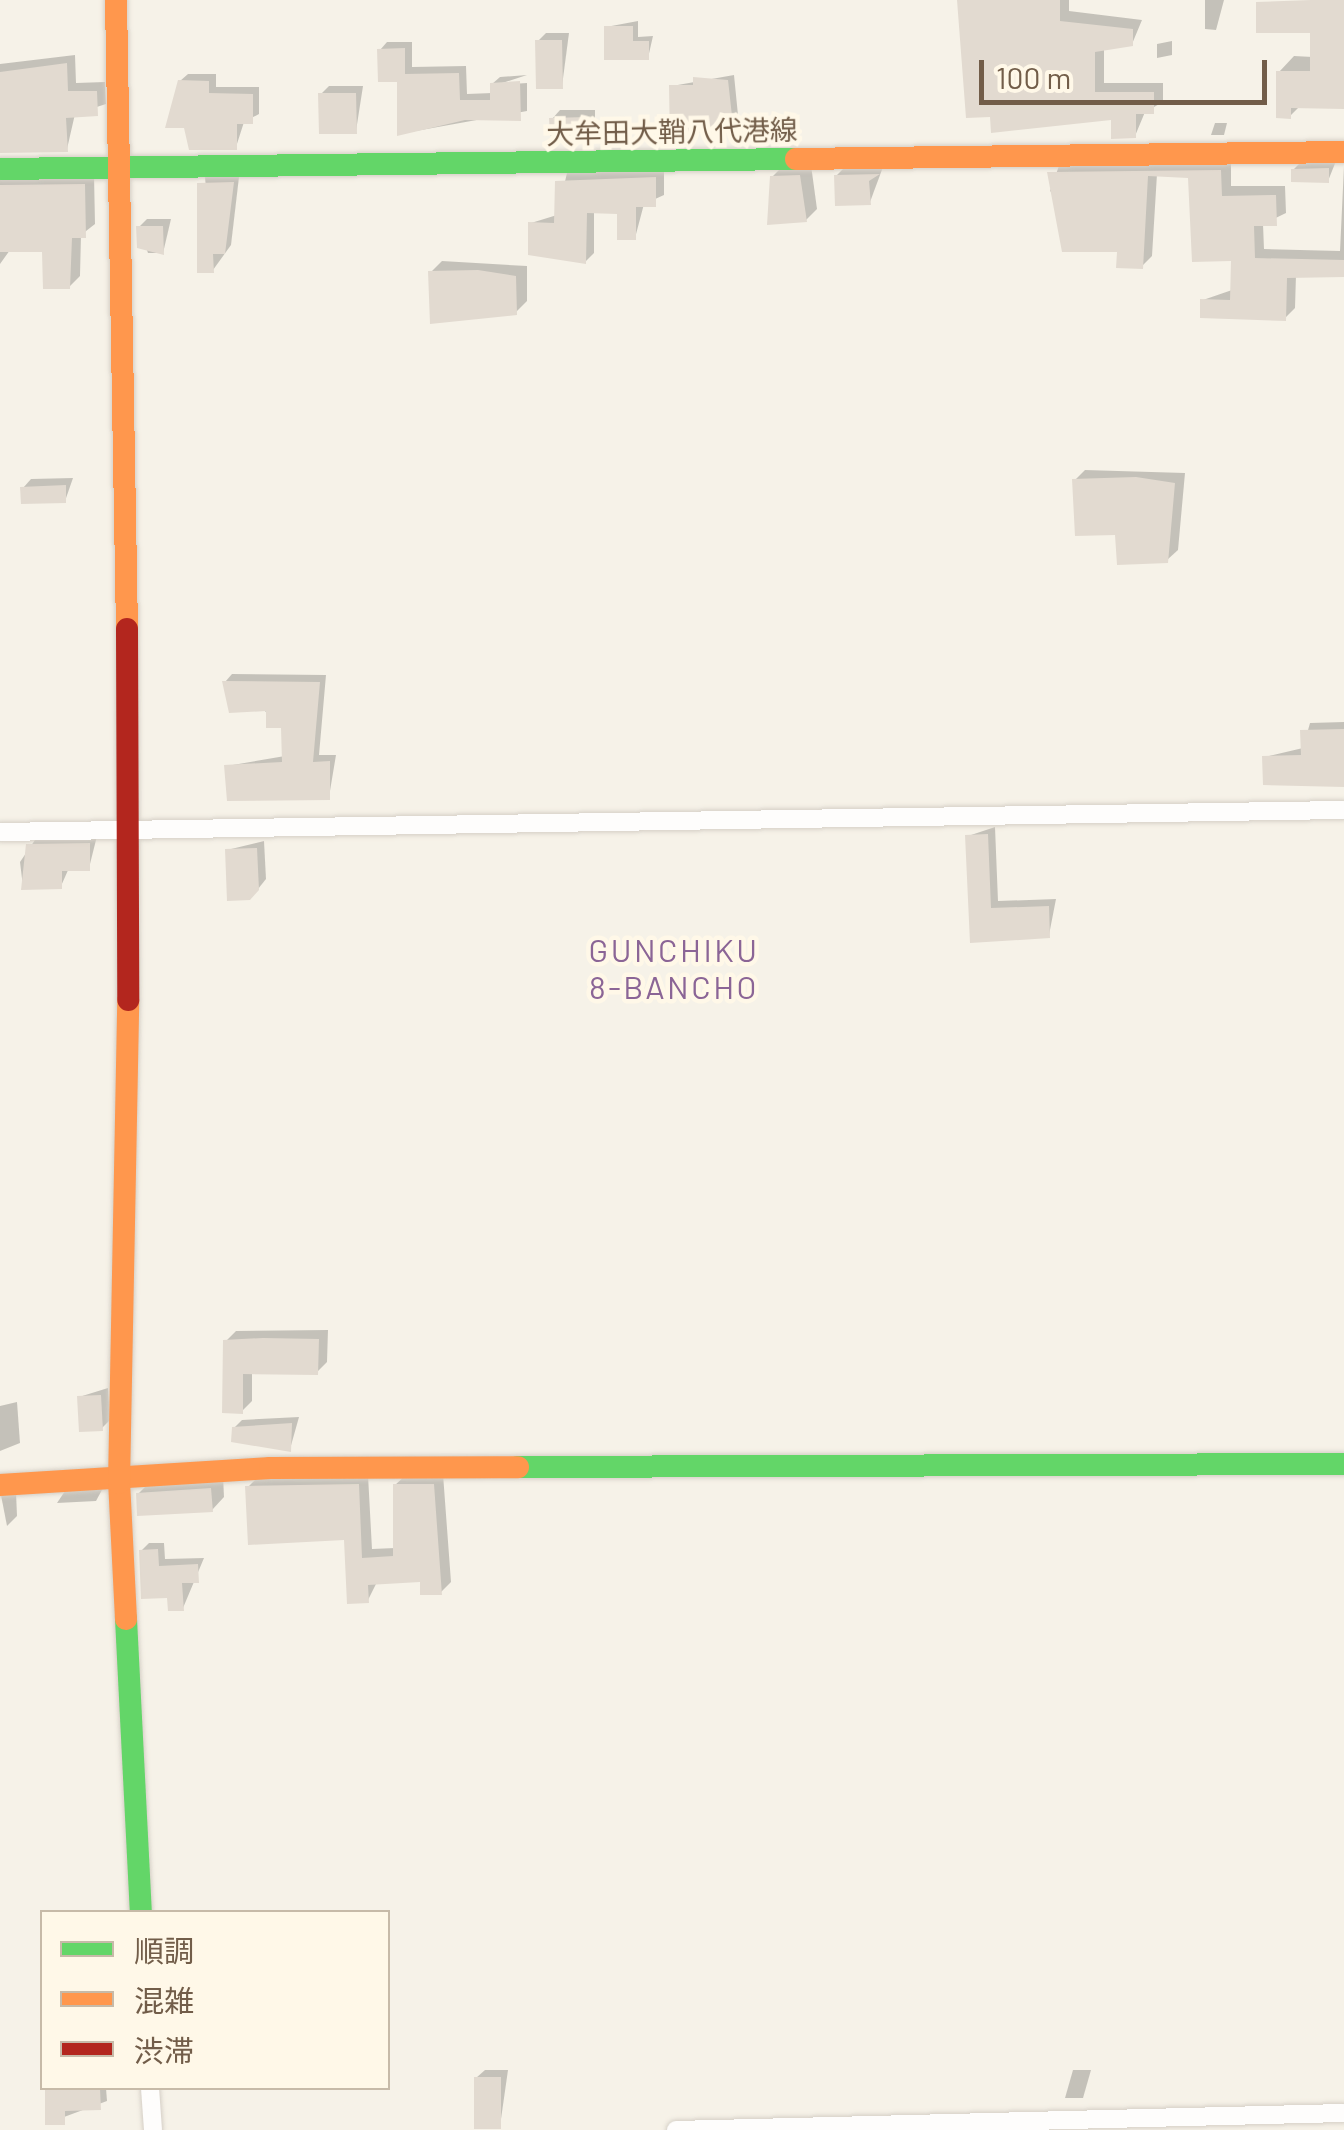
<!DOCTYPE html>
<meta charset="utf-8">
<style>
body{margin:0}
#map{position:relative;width:1344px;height:2130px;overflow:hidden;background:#f6f2e8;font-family:Barlow,"Noto Sans JP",sans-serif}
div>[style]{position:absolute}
.shadow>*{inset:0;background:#0003}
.building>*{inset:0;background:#e2dad0}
.roads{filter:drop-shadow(0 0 2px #d5cfc6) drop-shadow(0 0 2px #d5cfc6)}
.street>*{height:18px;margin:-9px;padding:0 9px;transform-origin:9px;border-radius:9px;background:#fefdfc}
.fast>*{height:22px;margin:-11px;padding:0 11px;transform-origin:11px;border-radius:11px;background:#63d668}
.slow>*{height:22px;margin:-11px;padding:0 11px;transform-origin:11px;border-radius:11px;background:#ff974d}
.jam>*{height:22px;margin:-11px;padding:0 11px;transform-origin:11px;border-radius:11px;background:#b3261e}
span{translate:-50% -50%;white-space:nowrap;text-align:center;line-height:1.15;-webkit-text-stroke:9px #fff8e8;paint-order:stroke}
.street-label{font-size:28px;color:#725d49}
.quarter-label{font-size:32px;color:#8b6596;letter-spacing:2.5px}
.legend{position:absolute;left:40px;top:1910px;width:350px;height:180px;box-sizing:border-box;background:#fff8e8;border:2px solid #c7baa8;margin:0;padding:12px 18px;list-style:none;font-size:30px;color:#725d49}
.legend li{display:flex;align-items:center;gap:20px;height:50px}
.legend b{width:50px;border:2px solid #c7baa8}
.scale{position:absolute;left:979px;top:60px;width:288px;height:45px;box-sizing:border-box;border:5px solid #725d49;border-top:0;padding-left:12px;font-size:30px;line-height:35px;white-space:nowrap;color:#725d49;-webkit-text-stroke:8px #fff8e8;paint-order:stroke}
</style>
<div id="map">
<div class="shadow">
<div style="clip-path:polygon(959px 0,1069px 0,1069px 11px,1142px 20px,1132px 44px,1104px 48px,1104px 83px,1163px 83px,1163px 102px,1145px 112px,1135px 136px,1114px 117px,993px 115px)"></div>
<div style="clip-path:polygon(1205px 0,1224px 0,1216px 30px,1205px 29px)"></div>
<div style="clip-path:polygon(1344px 0,1344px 106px,1300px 106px,1290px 116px,1279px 72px,1294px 56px,1313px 57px,1313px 31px,1259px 3px)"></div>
<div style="clip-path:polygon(638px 21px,638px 37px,653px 36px,648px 58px,606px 27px)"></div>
<div style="clip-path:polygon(546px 33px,569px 33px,562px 86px,538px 41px)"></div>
<div style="clip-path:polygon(1172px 41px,1172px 55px,1157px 58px,1157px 44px)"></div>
<div style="clip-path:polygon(387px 42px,412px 42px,412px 67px,466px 66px,467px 94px,492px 93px,492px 84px,500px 77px,527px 75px,496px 85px,527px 83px,527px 111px,399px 134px,399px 79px,380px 50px)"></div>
<div style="clip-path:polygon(75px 55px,76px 83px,105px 82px,106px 104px,75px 114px,67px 149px,0 149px,0 64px)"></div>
<div style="clip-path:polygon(188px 74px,216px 74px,216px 87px,259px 87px,259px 114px,244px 122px,236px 147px,186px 126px,180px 81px)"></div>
<div style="clip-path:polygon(734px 75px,739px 125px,692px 130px,684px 142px,672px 86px)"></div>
<div style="clip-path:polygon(329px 86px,363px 86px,356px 131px,321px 94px)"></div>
<div style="clip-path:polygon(560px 110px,595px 110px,595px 125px,587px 133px,552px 119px)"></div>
<div style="clip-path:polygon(1227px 123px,1224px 135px,1211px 135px,1215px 123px)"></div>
<div style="clip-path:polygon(1231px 161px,1231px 186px,1285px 186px,1286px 213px,1263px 224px,1264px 249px,1340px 251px,1344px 166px,1344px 276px,1296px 275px,1295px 308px,1285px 318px,1203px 300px,1232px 290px,1233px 258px,1191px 176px,1157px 174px,1152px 256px,1142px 266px,1050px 191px,1060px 163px)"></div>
<div style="clip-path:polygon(1336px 161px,1328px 181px,1293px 170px,1301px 162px)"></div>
<div style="clip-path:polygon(811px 165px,817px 209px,806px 220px,772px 177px,783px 166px)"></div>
<div style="clip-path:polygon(883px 167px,870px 202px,836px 176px,844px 168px)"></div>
<div style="clip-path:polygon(0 168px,94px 174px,95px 224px,81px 235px,80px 276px,69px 287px,45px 249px,10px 250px,0 264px)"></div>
<div style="clip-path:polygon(664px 169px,664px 195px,644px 204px,635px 238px,620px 211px,594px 211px,594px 253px,585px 262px,531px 223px,557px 215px,567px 173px)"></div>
<div style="clip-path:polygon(205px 177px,239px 177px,231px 245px,213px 270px)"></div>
<div style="clip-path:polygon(147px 219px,171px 219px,163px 253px,148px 253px,139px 227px)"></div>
<div style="clip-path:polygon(442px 261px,527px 266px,527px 301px,515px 313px,431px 272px)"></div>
<div style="clip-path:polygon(1085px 470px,1185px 473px,1178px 550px,1167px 560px,1118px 532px,1075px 480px)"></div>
<div style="clip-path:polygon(73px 478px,65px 501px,23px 488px,31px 479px)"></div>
<div style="clip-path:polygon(232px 674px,326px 675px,319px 755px,336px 755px,329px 797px,227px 766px,285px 756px,284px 725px,225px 682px)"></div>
<div style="clip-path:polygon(1344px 722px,1344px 784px,1265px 757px,1303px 748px,1310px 723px)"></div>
<div style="clip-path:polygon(995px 827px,998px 901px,1056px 899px,1049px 935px,973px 940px,968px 836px)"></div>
<div style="clip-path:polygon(97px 836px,89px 868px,69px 868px,61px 886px,23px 887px,20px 862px,37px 837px)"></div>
<div style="clip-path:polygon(264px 841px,266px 879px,258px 889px,227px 850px)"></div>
<div style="clip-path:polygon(328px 1330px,327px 1362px,317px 1372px,252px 1371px,252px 1401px,242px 1411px,226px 1341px,236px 1331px)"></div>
<div style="clip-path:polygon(108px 1388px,110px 1420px,102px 1428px,79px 1397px)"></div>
<div style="clip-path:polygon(17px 1402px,20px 1443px,0 1451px,0 1406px)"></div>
<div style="clip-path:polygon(299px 1417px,290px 1449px,234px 1428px,242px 1420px)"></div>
<div style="clip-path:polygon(443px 1474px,451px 1582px,441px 1592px,423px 1580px,377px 1582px,368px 1600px,346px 1538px,248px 1487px,258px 1477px,368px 1475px,372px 1549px,395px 1548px,395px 1485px,406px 1475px)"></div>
<div style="clip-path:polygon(223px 1476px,224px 1497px,212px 1510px,138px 1494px,151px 1481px)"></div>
<div style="clip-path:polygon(103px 1488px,96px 1501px,57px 1503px,65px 1491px)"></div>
<div style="clip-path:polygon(0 1490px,16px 1492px,17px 1516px,7px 1526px)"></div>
<div style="clip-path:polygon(149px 1543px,164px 1543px,165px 1559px,204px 1558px,183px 1608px,141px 1551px)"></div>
<div style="clip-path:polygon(485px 2070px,508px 2070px,500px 2126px,476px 2078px)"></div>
<div style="clip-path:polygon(1073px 2070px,1091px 2070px,1083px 2098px,1065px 2098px)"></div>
<div style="clip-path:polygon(45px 2088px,106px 2088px,107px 2101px,48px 2123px)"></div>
</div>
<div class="building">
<div style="clip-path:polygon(957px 0,1060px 0,1060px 21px,1133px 29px,1133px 46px,1095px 52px,1095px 92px,1154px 92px,1154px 114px,1136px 114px,1136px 138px,1111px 139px,1111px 120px,991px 133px,990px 117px,966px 118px)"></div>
<div style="clip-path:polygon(1311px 0,1344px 0,1344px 109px,1291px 108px,1291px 119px,1276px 118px,1276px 71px,1310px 71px,1310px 33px,1256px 33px,1256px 2px)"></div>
<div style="clip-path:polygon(604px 26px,633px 26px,633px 41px,649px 41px,649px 60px,604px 60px)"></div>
<div style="clip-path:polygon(535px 40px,562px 40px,563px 89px,536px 89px)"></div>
<div style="clip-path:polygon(405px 48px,405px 74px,459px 73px,460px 100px,490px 100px,490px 83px,520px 81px,521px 121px,465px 120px,397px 136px,397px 82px,378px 82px,377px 49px)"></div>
<div style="clip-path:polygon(67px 63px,68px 91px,97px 91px,98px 116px,66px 118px,68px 152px,0 153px,0 72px)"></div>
<div style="clip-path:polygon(693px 77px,728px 80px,734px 134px,688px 132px,685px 144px,670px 144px,669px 85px,693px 85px)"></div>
<div style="clip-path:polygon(178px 80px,209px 81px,209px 93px,253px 94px,253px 124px,237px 124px,237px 150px,189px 150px,184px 128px,165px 128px)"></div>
<div style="clip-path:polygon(318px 93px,356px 93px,357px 134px,319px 134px)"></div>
<div style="clip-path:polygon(588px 117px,588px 136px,550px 136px,549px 118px)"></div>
<div style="clip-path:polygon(1329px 168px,1329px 183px,1291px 182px,1291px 169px)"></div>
<div style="clip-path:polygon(1221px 170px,1222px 196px,1276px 195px,1277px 226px,1254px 226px,1255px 258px,1344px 260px,1344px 277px,1287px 278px,1286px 321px,1200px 318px,1200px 299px,1230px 300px,1231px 261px,1192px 262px,1188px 178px,1148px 176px,1143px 269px,1116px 268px,1117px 252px,1062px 252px,1047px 172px)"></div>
<div style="clip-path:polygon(880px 174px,869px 181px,871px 205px,835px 206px,834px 175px)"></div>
<div style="clip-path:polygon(800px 175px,807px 222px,767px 225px,770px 176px)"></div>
<div style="clip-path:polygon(656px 177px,656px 207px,636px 207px,636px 240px,617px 240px,617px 214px,587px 213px,586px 264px,528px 255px,528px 222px,554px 223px,555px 181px)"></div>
<div style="clip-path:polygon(234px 182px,225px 254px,213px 254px,214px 273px,197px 273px,197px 183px)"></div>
<div style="clip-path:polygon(85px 184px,86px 238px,72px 238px,70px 289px,43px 289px,42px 252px,0 252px,0 185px)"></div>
<div style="clip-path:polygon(136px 226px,163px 226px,164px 255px,137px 248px)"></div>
<div style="clip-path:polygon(478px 270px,516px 276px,517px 315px,430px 324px,428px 271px)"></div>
<div style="clip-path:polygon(1136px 477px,1175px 483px,1168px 563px,1117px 565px,1115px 535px,1075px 536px,1072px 479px)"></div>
<div style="clip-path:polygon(66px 485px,66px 503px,21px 504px,20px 487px)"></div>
<div style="clip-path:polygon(222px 681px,320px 682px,313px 762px,330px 761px,330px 800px,227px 801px,224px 765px,282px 762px,281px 728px,266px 728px,266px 711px,229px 713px)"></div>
<div style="clip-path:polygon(1344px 729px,1344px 787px,1263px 785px,1262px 756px,1301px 755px,1300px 730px)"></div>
<div style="clip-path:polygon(988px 834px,991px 908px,1049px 906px,1050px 938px,970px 943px,965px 835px)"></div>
<div style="clip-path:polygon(90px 843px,90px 871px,62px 871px,62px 889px,21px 890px,26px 844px)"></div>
<div style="clip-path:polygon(257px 848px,259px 890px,250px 900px,227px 901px,225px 849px)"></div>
<div style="clip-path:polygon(263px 1338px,319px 1339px,318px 1375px,243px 1374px,243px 1414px,222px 1413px,223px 1340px)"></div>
<div style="clip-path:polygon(101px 1395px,103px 1431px,79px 1432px,77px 1396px)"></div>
<div style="clip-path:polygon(292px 1423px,291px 1452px,231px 1442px,232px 1427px)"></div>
<div style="clip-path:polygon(359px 1484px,362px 1558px,393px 1556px,393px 1484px,434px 1484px,442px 1595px,420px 1595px,420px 1582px,368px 1585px,369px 1603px,347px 1604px,344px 1540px,248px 1545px,245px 1486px)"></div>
<div style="clip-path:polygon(211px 1488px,213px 1512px,137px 1516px,136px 1493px)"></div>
<div style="clip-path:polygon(158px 1549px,159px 1566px,198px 1564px,199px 1583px,182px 1583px,184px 1611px,168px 1611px,167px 1598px,141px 1599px,139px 1550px)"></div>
<div style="clip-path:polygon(474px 2077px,501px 2077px,501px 2129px,474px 2129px)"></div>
<div style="clip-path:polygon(45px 2088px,100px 2088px,101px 2110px,65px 2111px,65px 2125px,45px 2125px)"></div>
</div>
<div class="roads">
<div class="street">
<div style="left:0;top:832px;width:1344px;rotate:-0.94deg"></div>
<div style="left:150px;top:2088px;width:42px;rotate:85.9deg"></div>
<div style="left:676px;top:2130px;width:668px;rotate:-1.46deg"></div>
</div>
<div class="fast">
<div style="left:0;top:169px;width:796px;rotate:-0.72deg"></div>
<div style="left:518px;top:1467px;width:826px;rotate:-0.21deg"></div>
<div style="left:126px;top:1619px;width:293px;rotate:87.1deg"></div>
</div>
<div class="slow">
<div style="left:116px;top:0;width:629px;rotate:89deg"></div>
<div style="left:796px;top:159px;width:548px;rotate:-0.73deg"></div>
<div style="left:0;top:1485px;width:271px;rotate:-3.6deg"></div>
<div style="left:270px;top:1468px;width:248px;rotate:-0.2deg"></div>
<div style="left:126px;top:1619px;width:136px;rotate:-92.9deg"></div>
<div style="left:119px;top:1483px;width:483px;rotate:-88.9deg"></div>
</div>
<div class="jam">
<div style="left:127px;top:629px;width:371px;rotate:89.8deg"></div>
</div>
</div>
<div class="street-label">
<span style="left:672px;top:131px;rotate:-1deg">大牟田大鞘八代港線</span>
</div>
<div class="quarter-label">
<span style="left:674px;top:968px">GUNCHIKU<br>8-BANCHO</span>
</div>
<ul class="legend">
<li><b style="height:12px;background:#63d668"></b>順調</li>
<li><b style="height:12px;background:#ff974d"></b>混雑</li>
<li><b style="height:12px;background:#b3261e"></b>渋滞</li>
</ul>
<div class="scale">100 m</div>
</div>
